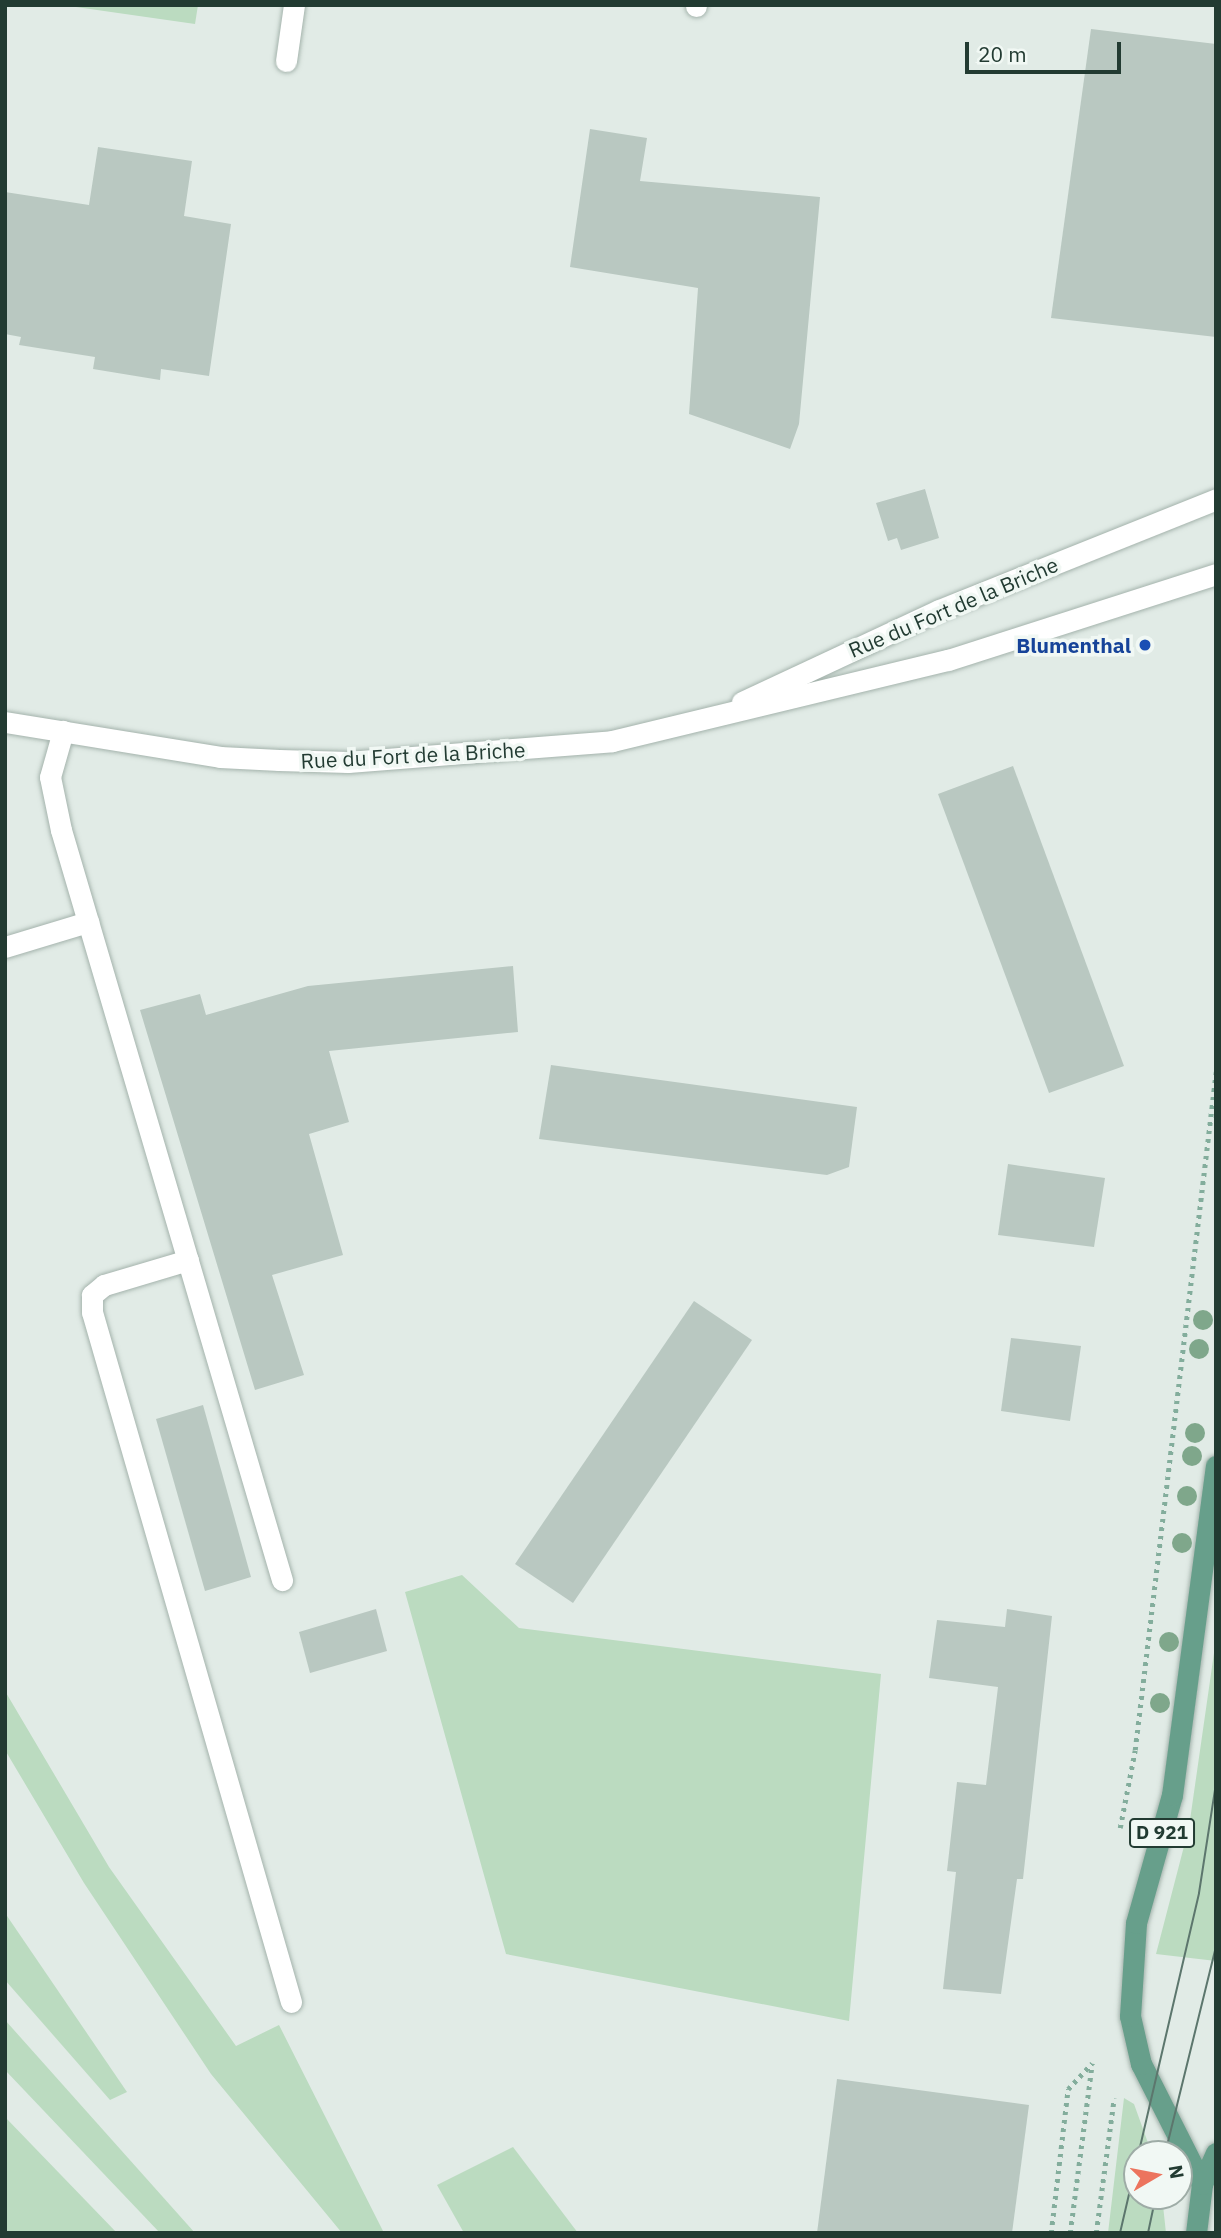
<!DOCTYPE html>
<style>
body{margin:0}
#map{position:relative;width:1221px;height:2238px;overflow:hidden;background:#e1ebe6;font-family:"IBM Plex Sans",sans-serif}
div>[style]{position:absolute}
.green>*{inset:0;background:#bbdbc0}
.building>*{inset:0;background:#b9c8c1}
.path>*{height:4.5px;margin-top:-2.25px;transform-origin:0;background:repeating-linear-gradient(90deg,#83ad9c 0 3.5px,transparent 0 8.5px)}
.roads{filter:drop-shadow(0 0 2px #a4b3ac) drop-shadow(0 0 2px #a4b3ac)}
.lane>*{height:21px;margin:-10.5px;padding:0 10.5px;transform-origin:10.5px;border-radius:10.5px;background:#fff}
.street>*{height:21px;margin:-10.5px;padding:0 10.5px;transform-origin:10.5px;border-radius:10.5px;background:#fff}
.secondary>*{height:21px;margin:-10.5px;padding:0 10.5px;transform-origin:10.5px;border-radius:10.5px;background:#fff}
.primary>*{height:21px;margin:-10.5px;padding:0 10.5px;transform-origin:10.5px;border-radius:10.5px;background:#679f8b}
.tram>*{height:2px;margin:-1px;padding:0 1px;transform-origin:1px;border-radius:1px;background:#5c766d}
.trees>*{width:20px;height:20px;margin:-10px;border-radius:50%;background:#7fa78b}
.dots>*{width:19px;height:19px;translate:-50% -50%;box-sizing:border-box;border:4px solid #f1f8f4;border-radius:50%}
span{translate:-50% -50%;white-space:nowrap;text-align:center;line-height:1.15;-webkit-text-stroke:7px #f1f8f4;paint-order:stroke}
.shield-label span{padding:2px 5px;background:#f1f8f4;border:2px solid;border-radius:5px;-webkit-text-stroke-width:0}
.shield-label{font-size:19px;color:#223b32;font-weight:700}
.street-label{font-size:21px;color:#223b32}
.transit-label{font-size:21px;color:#164399;font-weight:700}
.right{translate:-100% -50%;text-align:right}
.frame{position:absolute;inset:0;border:7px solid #223b32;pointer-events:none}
.north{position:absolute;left:1123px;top:2140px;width:70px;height:70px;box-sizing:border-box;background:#f1f8f4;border:2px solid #9eaca6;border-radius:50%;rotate:80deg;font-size:19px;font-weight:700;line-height:28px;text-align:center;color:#223b32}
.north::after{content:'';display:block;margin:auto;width:24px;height:32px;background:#ec745e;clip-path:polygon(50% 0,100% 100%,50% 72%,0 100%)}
.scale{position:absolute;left:965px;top:42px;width:156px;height:32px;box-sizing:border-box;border:4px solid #223b32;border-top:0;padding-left:9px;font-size:21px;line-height:24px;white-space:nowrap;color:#223b32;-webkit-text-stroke:5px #f1f8f4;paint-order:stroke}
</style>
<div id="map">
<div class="green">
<div style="clip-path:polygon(62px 5px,198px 5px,195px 24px)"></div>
<div style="clip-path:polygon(462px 1575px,519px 1628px,881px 1674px,849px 2021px,506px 1954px,405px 1592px)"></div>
<div style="clip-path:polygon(1216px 1639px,1216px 1961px,1156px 1954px,1189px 1827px)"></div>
<div style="clip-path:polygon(5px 1691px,109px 1867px,236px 2046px,279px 2025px,384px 2233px,342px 2233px,211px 2074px,84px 1883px,5px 1750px)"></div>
<div style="clip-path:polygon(5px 1913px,127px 2092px,110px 2100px,5px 1980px)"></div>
<div style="clip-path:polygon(5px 2020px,195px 2233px,160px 2233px,5px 2070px)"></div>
<div style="clip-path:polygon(1124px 2098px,1134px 2104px,1152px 2154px,1137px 2154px,1137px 2196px,1162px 2196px,1166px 2233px,1108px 2233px)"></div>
<div style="clip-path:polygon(5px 2117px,117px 2233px,5px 2233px)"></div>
<div style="clip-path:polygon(513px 2147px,578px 2233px,464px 2233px,437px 2185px)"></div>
</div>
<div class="building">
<div style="clip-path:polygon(1091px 29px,1216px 44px,1216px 337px,1051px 318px)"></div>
<div style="clip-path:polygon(590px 129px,647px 138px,640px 181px,820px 197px,799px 424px,790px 449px,689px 414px,698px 288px,570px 267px)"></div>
<div style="clip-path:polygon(98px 147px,192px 161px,184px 216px,231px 224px,209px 376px,161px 369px,160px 380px,93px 369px,95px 357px,19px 345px,21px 337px,5px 334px,5px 192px,89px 205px)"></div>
<div style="clip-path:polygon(925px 489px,939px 538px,901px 550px,897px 538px,888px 541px,876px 503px)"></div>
<div style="clip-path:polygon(1013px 766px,1124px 1066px,1049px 1093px,938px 794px)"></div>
<div style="clip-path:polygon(513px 966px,518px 1032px,329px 1051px,349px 1122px,309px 1134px,343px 1255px,272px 1275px,304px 1375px,255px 1390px,140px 1010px,200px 994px,206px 1015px,308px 986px)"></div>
<div style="clip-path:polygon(551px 1065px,857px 1107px,849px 1167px,827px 1175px,539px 1139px)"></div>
<div style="clip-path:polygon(1008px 1164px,1105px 1178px,1094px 1247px,998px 1235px)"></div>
<div style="clip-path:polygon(694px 1301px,752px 1340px,573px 1603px,515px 1564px)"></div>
<div style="clip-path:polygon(1011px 1338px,1081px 1346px,1070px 1421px,1001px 1411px)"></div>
<div style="clip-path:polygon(203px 1405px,251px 1577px,205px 1591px,156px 1419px)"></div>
<div style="clip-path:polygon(376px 1609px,387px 1651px,310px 1673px,299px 1632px)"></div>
<div style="clip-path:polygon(1007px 1609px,1052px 1616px,1023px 1879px,1017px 1879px,1001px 1994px,943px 1989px,956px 1872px,947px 1871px,957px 1782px,986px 1785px,998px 1687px,929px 1678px,937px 1620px,1005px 1627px)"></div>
<div style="clip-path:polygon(837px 2079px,1029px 2105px,1012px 2233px,817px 2233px)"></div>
</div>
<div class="path">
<div style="left:1120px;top:1828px;width:79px;rotate:-79.1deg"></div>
<div style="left:1135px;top:1750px;width:683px;rotate:-83.19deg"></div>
<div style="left:1051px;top:2233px;width:145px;rotate:-83.3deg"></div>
<div style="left:1068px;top:2089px;width:35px;rotate:-47deg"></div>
<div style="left:1070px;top:2233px;width:171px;rotate:-82.6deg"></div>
<div style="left:1096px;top:2233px;width:136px;rotate:-82.4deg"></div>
</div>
<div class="roads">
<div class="lane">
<div style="left:696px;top:6px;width:1px;rotate:-90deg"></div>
<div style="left:286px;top:61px;width:57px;rotate:-81.9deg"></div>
<div style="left:61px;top:830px;width:782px;rotate:73.58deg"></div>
<div style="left:5px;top:947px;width:87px;rotate:-16.8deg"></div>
<div style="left:188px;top:1260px;width:88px;rotate:163.4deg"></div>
<div style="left:104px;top:1285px;width:16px;rotate:140deg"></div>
<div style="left:92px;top:1295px;width:17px;rotate:90deg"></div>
<div style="left:92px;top:1312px;width:718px;rotate:73.91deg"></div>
</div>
<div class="street">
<div style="left:61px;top:830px;width:54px;rotate:-101.7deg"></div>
<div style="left:50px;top:777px;width:48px;rotate:-74.2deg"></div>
</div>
<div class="secondary">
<div style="left:742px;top:702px;width:217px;rotate:-25deg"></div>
<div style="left:939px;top:610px;width:298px;rotate:-21.8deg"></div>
<div style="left:5px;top:722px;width:218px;rotate:9.2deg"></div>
<div style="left:220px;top:757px;width:59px;rotate:2.9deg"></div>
<div style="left:279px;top:760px;width:69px;rotate:1.7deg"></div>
<div style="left:348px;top:762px;width:265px;rotate:-4.5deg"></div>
<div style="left:612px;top:741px;width:346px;rotate:-13.6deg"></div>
<div style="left:948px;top:660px;width:281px;rotate:-17.8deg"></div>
</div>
<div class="primary">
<div style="left:1202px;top:2184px;width:135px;rotate:-116.9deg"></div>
<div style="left:1141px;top:2064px;width:49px;rotate:-102.9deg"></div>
<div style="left:1130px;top:2016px;width:93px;rotate:-86.3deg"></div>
<div style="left:1136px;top:1923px;width:133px;rotate:-74.3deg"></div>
<div style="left:1172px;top:1795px;width:332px;rotate:-82.4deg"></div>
<div style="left:1196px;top:2233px;width:49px;rotate:-83deg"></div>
<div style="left:1202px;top:2184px;width:34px;rotate:-66deg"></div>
</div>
</div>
<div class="tram">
<div style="left:1165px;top:2154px;width:214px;rotate:-76.2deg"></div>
<div style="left:1120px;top:2233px;width:349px;rotate:-76.9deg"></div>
<div style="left:1199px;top:1893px;width:111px;rotate:-81.2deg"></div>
<div style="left:1148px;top:2233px;width:38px;rotate:-78deg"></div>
</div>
<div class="trees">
<div style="left:1203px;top:1320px"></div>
<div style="left:1199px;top:1349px"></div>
<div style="left:1195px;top:1433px"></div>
<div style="left:1192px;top:1456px"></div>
<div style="left:1187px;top:1496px"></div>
<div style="left:1182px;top:1543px"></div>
<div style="left:1169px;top:1642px"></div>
<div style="left:1160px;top:1703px"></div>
</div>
<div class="dots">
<div style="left:1145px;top:645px;background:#1a4fb4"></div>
</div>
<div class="shield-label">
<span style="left:1162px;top:1833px">D 921</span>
</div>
<div class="street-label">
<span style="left:953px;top:607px;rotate:-23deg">Rue du Fort de la Briche</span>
<span style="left:413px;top:755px;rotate:-3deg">Rue du Fort de la Briche</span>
</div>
<div class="transit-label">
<span class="right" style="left:1131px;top:645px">Blumenthal</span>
</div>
<div class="frame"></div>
<div class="north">N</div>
<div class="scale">20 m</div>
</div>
